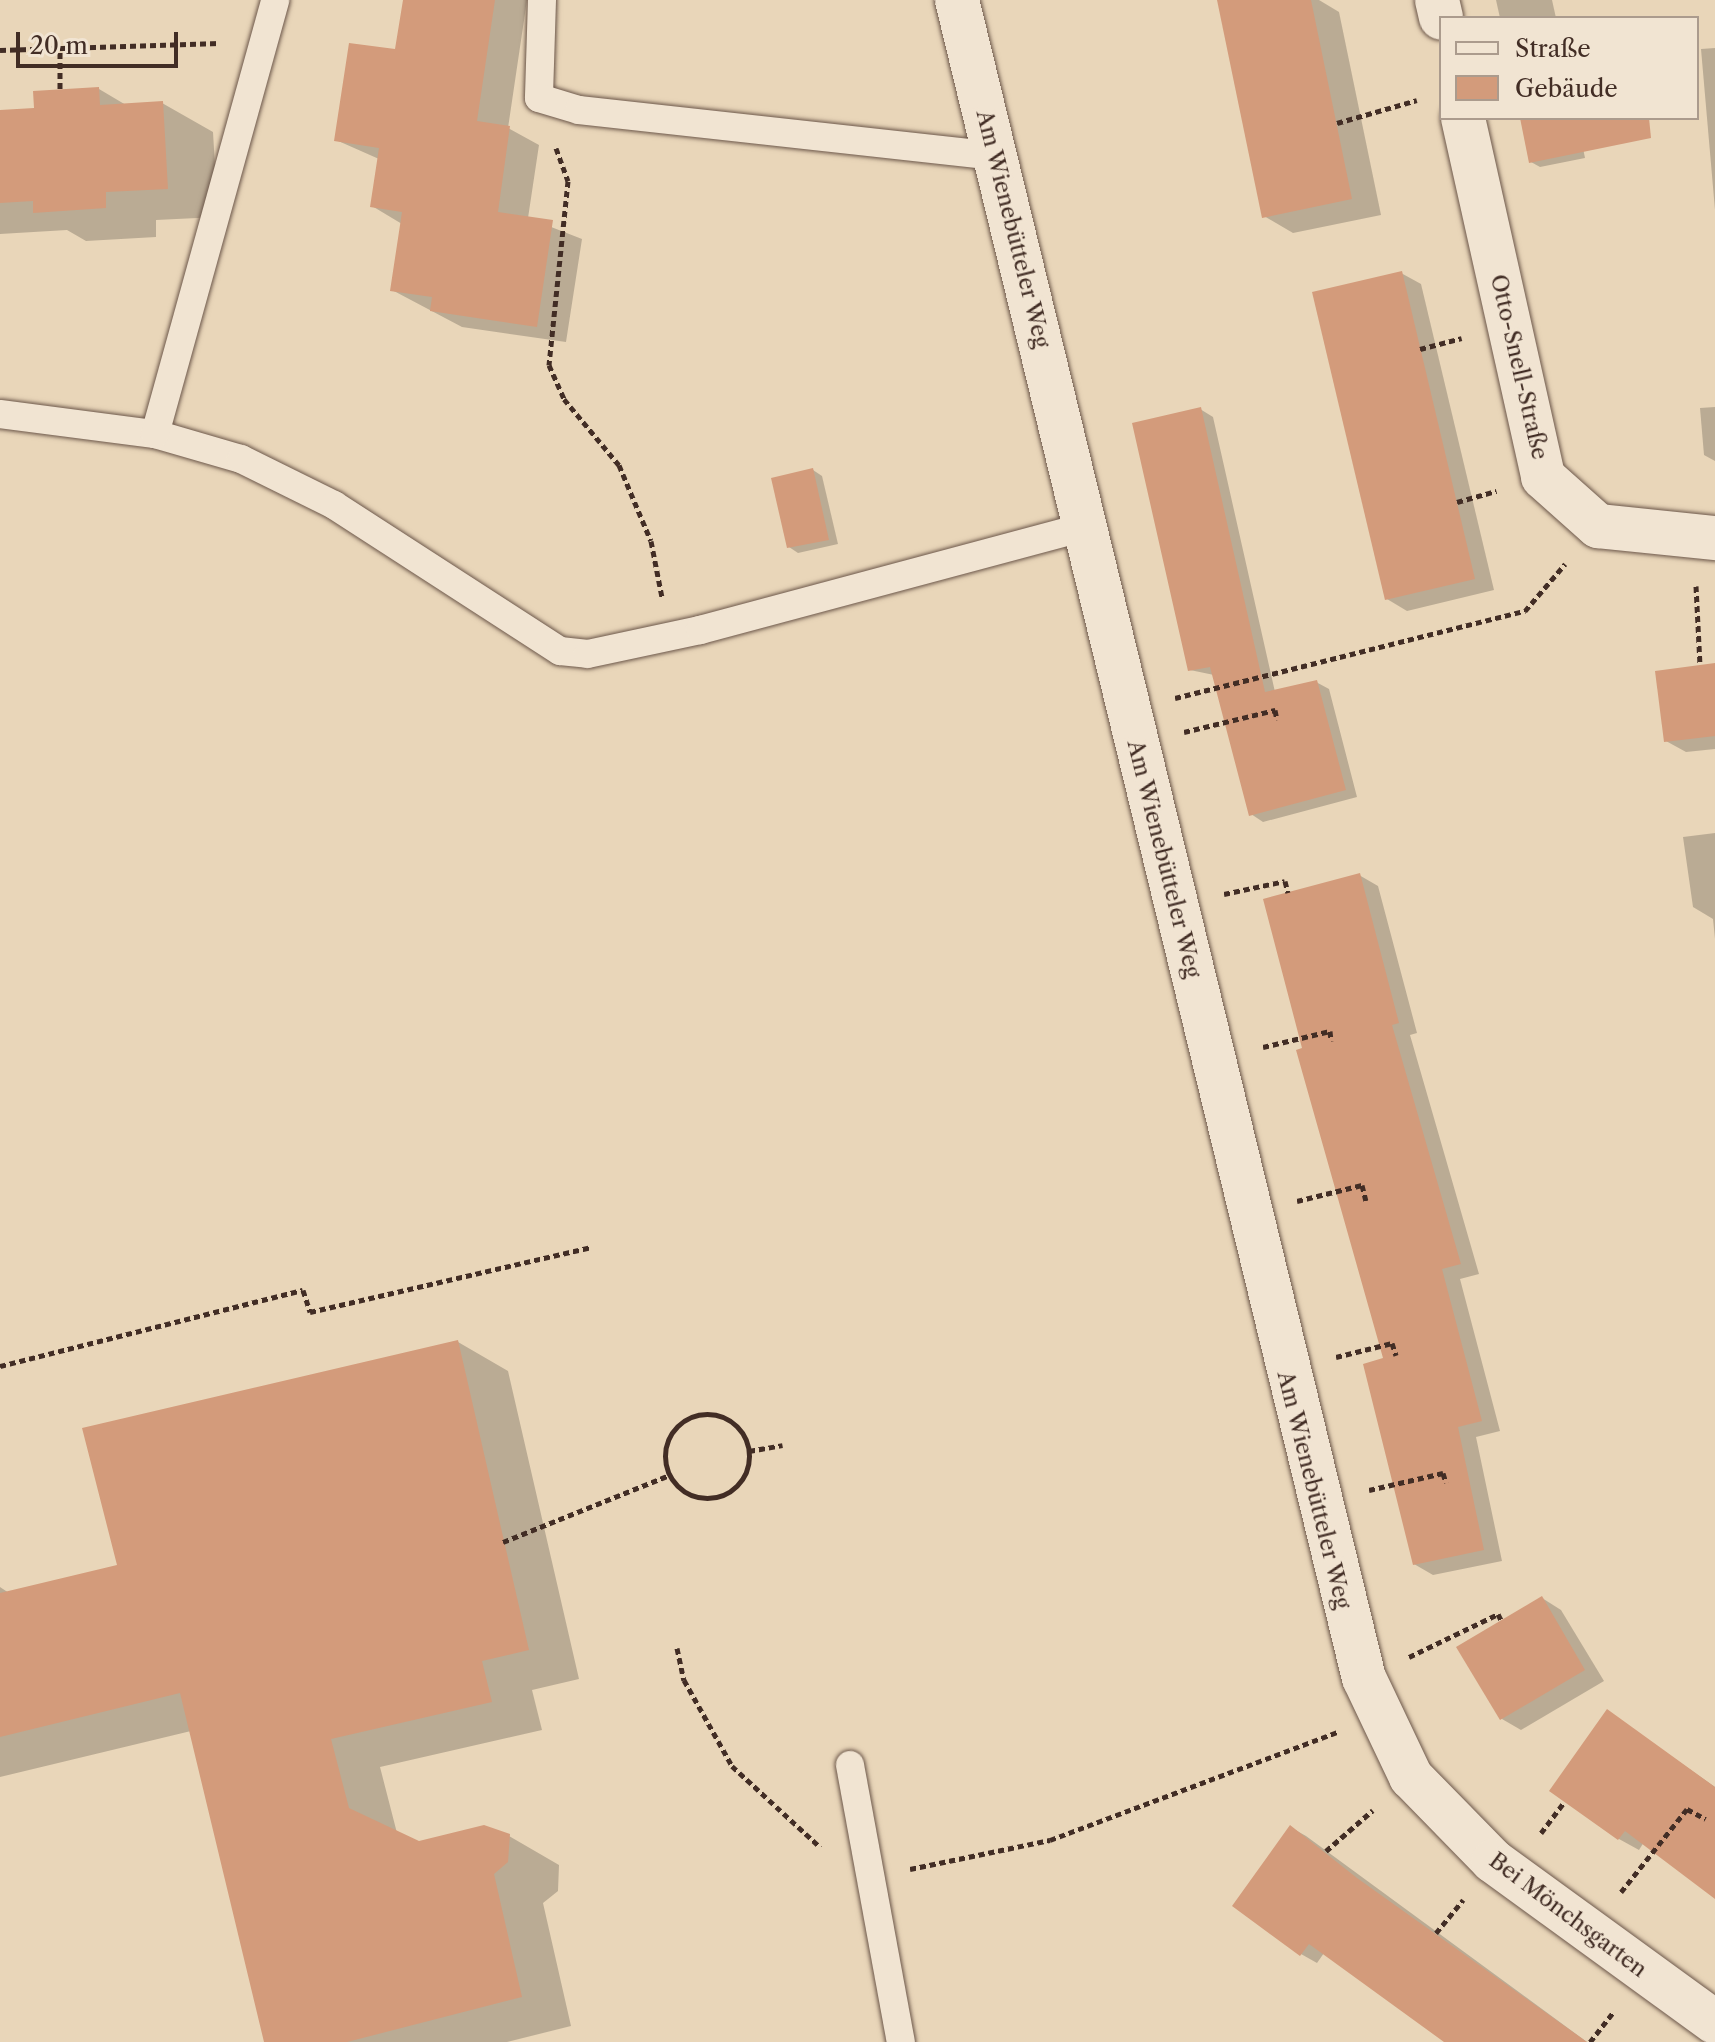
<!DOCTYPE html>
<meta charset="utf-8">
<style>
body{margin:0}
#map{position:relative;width:1715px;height:2042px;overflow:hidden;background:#e9d6b9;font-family:"Libre Caslon Text",serif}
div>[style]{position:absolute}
.shadow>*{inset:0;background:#0003}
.building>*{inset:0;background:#d39b7b}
.path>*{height:5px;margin-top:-2.5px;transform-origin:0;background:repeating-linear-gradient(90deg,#422d25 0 6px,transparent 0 10px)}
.path>.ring{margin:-2.5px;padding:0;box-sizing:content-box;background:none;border:5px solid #422d25;border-radius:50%}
.roads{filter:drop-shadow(0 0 2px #6c574a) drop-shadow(0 0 2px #6c574a)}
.lane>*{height:28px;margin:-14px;padding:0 14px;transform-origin:14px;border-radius:14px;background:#f1e4d2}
.street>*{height:44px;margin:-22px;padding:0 22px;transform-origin:22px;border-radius:22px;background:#f1e4d2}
.secondary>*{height:44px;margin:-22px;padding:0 22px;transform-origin:22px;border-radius:22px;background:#f1e4d2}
span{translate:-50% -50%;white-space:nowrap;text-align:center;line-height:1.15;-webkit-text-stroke:6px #f1e4d2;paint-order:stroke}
.street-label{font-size:22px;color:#422d25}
.legend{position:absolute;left:1439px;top:16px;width:260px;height:104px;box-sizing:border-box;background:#f1e4d2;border:2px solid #ab9b8d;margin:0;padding:10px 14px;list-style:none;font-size:24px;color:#422d25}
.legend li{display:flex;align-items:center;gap:16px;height:40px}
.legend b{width:40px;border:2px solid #ab9b8d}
.scale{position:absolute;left:16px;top:32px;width:162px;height:36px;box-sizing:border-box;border:4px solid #422d25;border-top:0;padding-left:10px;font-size:24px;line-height:28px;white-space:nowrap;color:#422d25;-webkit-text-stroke:6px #f1e4d2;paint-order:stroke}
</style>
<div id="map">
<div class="shadow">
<div style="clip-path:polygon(405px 0,527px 0,508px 128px,539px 145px,528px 218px,582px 239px,566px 342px,462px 327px,392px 290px,402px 224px,372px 206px,379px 159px,336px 140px,397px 52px)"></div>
<div style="clip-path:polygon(1219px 0,1319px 0,1339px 12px,1381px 215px,1293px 233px,1264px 216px)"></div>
<div style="clip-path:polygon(1496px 0,1552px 0,1556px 18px,1500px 18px)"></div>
<div style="clip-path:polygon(1715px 48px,1715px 210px,1701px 49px)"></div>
<div style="clip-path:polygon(99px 89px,126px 105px,162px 103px,213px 132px,218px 217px,156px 220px,156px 237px,86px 241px,67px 230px,0 234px,0 112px,36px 110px)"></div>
<div style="clip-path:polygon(1522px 118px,1577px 118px,1585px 158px,1540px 167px,1531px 162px)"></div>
<div style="clip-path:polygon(1401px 273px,1421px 284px,1494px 590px,1407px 611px,1387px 599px)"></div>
<div style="clip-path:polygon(1715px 407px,1715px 461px,1704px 455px,1700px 408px)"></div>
<div style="clip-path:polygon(1200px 409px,1213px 417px,1275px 692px,1316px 682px,1329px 689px,1357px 797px,1263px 822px,1251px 814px,1214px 675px,1190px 670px)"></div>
<div style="clip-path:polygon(813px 470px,822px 476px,838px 544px,798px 553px,789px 547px)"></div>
<div style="clip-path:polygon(1715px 666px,1715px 749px,1686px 752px,1666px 741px)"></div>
<div style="clip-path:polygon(1715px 833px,1715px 939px,1713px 919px,1693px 907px,1683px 837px)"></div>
<div style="clip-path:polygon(1359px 875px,1378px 886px,1417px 1033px,1410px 1035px,1479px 1274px,1460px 1279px,1500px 1431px,1476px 1437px,1502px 1561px,1433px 1575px,1414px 1564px,1386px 1360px,1305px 1049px)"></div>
<div style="clip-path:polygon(458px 1342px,508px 1371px,579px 1679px,532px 1690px,542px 1730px,380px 1767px,397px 1833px,419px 1844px,509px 1836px,559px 1865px,558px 1891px,543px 1903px,571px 2026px,507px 2042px,266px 2042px,191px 1731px,0 1777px,0 1587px,9px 1593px,119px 1567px)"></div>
<div style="clip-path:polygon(1542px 1598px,1561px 1610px,1604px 1681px,1521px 1730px,1502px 1719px)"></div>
<div style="clip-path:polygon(1608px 1712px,1715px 1787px,1715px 1891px,1644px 1842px,1639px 1850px,1619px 1839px,1552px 1790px)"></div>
<div style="clip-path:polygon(1290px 1827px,1306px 1836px,1587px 2042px,1448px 2042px,1324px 1953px,1317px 1963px,1301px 1954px)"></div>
</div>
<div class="building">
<div style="clip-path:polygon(403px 0,495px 0,477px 121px,510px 126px,498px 212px,553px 220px,537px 327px,430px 311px,432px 297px,390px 291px,402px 212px,370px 207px,379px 148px,334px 141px,349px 43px,395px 49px)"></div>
<div style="clip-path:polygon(1217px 0,1311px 0,1352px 199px,1262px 218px)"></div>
<div style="clip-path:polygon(99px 87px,100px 105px,163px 101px,168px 189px,106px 192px,106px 208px,33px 213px,33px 201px,0 203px,0 110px,34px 108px,33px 91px)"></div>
<div style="clip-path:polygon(1520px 118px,1649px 118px,1651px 138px,1529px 163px)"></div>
<div style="clip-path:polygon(1402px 271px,1475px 579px,1385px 600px,1312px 292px)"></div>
<div style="clip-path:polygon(1201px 407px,1265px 692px,1317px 680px,1346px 790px,1249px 816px,1210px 667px,1188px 671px,1132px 423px)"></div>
<div style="clip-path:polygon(813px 468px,829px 540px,787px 548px,771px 478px)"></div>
<div style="clip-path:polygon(1715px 663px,1715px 736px,1664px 742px,1655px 671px)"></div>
<div style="clip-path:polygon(1360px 873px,1399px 1023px,1392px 1025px,1461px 1264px,1442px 1269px,1482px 1421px,1458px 1427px,1484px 1550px,1413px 1565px,1363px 1364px,1383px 1358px,1296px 1050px,1302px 1048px,1263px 899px)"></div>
<div style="clip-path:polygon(458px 1340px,529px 1650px,482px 1661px,492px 1702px,331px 1739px,349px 1808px,419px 1841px,484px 1825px,510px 1834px,508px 1862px,494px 1874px,522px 1997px,347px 2042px,264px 2042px,180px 1693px,0 1737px,0 1593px,117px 1565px,82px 1428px)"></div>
<div style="clip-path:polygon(1542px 1596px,1585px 1670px,1500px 1720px,1456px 1647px)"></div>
<div style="clip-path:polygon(1607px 1709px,1715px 1787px,1715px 1899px,1625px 1831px,1618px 1840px,1549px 1791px)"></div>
<div style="clip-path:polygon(1290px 1825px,1357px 1878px,1587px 2042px,1444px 2042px,1309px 1944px,1300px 1956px,1232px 1906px)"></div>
</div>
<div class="path">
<div style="left:0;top:50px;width:220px;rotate:-1.8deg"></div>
<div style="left:60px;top:89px;width:40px;rotate:-90deg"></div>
<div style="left:1337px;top:123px;width:83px;rotate:-16deg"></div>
<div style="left:556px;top:148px;width:35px;rotate:70deg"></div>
<div style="left:568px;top:181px;width:185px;rotate:95.9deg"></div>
<div style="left:549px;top:365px;width:37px;rotate:66deg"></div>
<div style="left:564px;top:399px;width:86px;rotate:50.2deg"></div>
<div style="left:619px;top:465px;width:82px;rotate:67.2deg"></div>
<div style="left:651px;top:541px;width:57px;rotate:78.9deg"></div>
<div style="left:1420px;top:349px;width:43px;rotate:-14.7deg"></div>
<div style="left:1457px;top:502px;width:41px;rotate:-15.8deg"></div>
<div style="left:1696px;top:586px;width:79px;rotate:87.1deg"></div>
<div style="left:1175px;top:698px;width:361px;rotate:-14deg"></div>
<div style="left:1525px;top:611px;width:62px;rotate:-49.6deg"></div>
<div style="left:1184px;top:732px;width:94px;rotate:-13.6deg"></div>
<div style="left:1275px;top:710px;width:10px;rotate:79deg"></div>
<div style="left:1224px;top:894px;width:62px;rotate:-12deg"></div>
<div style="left:1285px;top:881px;width:12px;rotate:76deg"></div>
<div style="left:1263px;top:1047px;width:69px;rotate:-13.4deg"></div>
<div style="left:1330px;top:1031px;width:10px;rotate:84deg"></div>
<div style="left:1297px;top:1201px;width:67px;rotate:-13.8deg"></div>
<div style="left:1362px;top:1185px;width:16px;rotate:76deg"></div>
<div style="left:1336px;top:1357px;width:58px;rotate:-14deg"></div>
<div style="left:1392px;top:1343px;width:13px;rotate:72deg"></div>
<div style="left:0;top:1366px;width:312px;rotate:-14.1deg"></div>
<div style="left:303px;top:1290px;width:23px;rotate:72deg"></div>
<div style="left:310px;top:1312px;width:288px;rotate:-13deg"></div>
<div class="ring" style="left:665px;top:1414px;width:79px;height:79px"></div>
<div style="left:749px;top:1451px;width:34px;rotate:-10deg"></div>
<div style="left:1369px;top:1490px;width:76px;rotate:-12.9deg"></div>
<div style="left:1443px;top:1473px;width:10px;rotate:73deg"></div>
<div style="left:503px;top:1542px;width:180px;rotate:-21.9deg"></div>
<div style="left:677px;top:1648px;width:33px;rotate:78deg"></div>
<div style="left:684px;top:1680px;width:98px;rotate:60.8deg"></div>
<div style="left:732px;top:1766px;width:120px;rotate:42.6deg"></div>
<div style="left:1409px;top:1657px;width:99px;rotate:-25.8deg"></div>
<div style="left:1498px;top:1614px;width:7px;rotate:63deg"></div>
<div style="left:1541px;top:1833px;width:39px;rotate:-53deg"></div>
<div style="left:1326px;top:1851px;width:62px;rotate:-41.1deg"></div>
<div style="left:910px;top:1869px;width:143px;rotate:-11.7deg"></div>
<div style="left:1050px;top:1840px;width:307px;rotate:-20.6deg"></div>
<div style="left:1621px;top:1892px;width:106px;rotate:-51.5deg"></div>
<div style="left:1687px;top:1809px;width:21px;rotate:28deg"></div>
<div style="left:1436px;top:1933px;width:43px;rotate:-50.7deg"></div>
<div style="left:1590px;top:2042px;width:39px;rotate:-52deg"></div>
</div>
<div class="roads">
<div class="lane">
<div style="left:542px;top:0;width:98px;rotate:91.8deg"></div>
<div style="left:539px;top:98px;width:42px;rotate:16.7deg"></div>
<div style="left:579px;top:110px;width:419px;rotate:6.3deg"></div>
<div style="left:0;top:414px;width:156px;rotate:7.4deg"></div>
<div style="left:155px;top:434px;width:90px;rotate:16.2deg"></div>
<div style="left:241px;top:459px;width:104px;rotate:26.3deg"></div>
<div style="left:334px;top:505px;width:269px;rotate:32.9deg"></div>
<div style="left:560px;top:651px;width:28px;rotate:6deg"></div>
<div style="left:588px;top:654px;width:115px;rotate:-12.1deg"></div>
<div style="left:700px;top:630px;width:398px;rotate:-15deg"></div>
<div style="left:155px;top:434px;width:450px;rotate:-74.5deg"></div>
<div style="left:850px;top:1765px;width:282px;rotate:79.6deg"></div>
</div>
<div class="street">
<div style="left:1437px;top:0;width:18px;rotate:77deg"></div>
<div style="left:1463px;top:118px;width:368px;rotate:77.4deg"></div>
<div style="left:1543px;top:477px;width:74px;rotate:41.7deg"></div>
<div style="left:1598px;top:526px;width:118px;rotate:5.9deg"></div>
</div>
<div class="secondary">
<div style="left:957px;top:0;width:1727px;rotate:76.37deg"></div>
<div style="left:1364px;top:1678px;width:110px;rotate:64.6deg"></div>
<div style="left:1411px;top:1777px;width:117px;rotate:45.7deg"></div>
<div style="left:1493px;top:1861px;width:274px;rotate:36deg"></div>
</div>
</div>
<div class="street-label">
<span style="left:1013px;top:229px;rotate:76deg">Am Wienebütteler Weg</span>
<span style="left:1519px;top:367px;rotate:77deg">Otto-Snell-Straße</span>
<span style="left:1164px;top:859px;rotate:76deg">Am Wienebütteler Weg</span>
<span style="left:1314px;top:1490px;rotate:76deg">Am Wienebütteler Weg</span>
<span style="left:1568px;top:1915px;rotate:37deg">Bei Mönchsgarten</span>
</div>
<ul class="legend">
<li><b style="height:10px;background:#f1e4d2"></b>Straße</li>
<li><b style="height:22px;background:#d39b7b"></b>Gebäude</li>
</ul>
<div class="scale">20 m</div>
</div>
